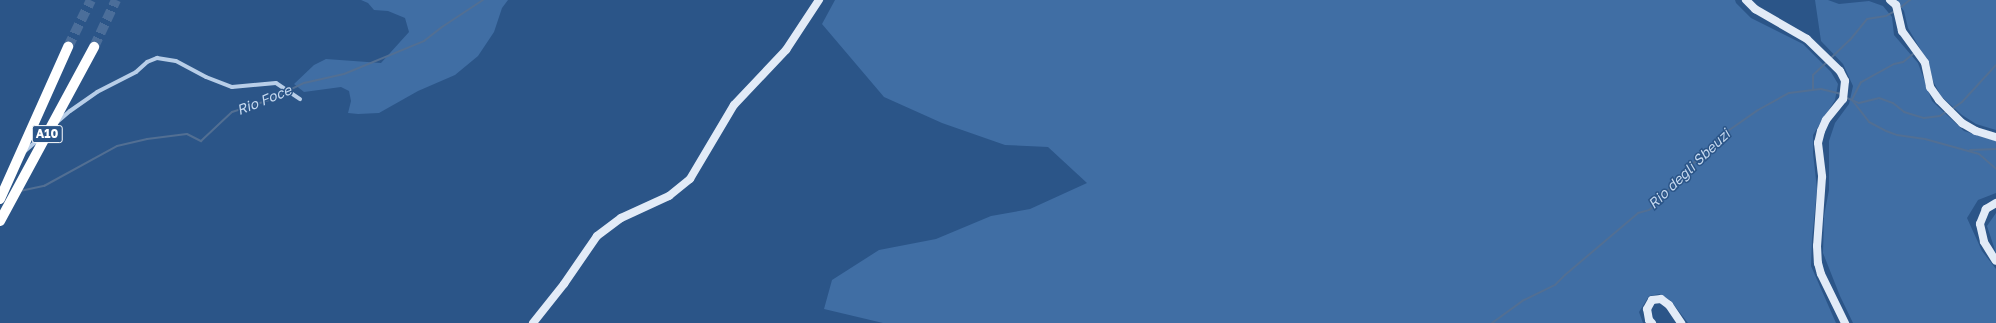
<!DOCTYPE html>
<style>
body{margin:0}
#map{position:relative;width:1996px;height:323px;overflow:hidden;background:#2b5588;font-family:"Golos Text",sans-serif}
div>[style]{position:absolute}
.green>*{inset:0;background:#406ea4}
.stream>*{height:2px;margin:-1px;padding:0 1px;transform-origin:1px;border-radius:1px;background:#526f93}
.highway-tunnel>*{height:10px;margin-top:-5px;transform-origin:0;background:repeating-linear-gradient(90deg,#4b6e9a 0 10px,transparent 0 15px)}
.street>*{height:4px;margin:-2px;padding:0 2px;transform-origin:2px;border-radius:2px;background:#b8cee8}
.secondary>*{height:8px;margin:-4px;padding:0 4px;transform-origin:4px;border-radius:4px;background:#e2ebf7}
.highway>*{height:10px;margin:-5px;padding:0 5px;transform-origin:5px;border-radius:5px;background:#fff}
span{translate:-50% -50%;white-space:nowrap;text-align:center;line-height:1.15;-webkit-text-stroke:3px #2b5588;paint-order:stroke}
.shield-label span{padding:1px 3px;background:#2b5588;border:1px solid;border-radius:3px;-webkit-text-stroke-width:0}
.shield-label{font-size:12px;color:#fff;font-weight:700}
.water-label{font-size:14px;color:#c4d8ef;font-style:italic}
</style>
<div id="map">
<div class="green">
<div style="clip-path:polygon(361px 0,508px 0,502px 8px,494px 32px,478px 56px,455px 75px,418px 91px,379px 113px,358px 114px,348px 113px,351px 101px,349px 91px,341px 87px,304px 92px,294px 84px,314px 65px,326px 59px,381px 63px,409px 32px,405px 18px,388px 11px,374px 10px,368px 3px)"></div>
<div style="clip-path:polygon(835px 0,1735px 0,1736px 3px,1751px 18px,1803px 44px,1831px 72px,1838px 84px,1835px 100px,1813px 135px,1813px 153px,1817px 189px,1812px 239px,1811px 266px,1836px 323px,1688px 323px,1671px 301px,1660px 294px,1649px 296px,1639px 312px,1643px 323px,883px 323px,824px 309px,832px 280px,879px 250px,936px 239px,991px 216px,1030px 209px,1087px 183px,1048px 147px,1005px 145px,942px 123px,884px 97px,822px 24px)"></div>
<div style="clip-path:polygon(1815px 0,1828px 0,1839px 4px,1869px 1px,1883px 6px,1892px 17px,1894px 35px,1918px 63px,1932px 101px,1964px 131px,1996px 141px,1996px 193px,1978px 200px,1967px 218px,1982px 251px,1996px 269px,1996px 323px,1853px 323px,1840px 296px,1823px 253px,1824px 216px,1829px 190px,1829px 141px,1835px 123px,1849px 104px,1853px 86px,1843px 64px,1821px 41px)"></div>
<div style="clip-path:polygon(1896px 0,1996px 0,1996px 130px,1976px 124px,1962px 115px,1941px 96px,1933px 81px,1929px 64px,1908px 28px,1904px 11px)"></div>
<div style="clip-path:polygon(1996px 213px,1996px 253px,1987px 226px)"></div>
</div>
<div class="stream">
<div style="left:1900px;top:8px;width:13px;rotate:-39deg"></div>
<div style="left:1913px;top:54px;width:13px;rotate:141deg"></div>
<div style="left:1903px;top:62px;width:9px;rotate:167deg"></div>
<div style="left:1894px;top:64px;width:38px;rotate:151deg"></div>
<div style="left:1861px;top:82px;width:20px;rotate:117deg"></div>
<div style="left:1852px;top:100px;width:28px;rotate:52deg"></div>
<div style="left:1869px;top:122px;width:19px;rotate:28deg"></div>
<div style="left:1886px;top:131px;width:12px;rotate:20deg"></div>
<div style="left:1897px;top:135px;width:28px;rotate:8deg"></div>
<div style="left:1925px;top:139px;width:56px;rotate:15.5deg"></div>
<div style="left:1979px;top:154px;width:23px;rotate:41deg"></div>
<div style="left:1830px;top:59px;width:28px;rotate:-44deg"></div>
<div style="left:1850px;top:40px;width:27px;rotate:-51deg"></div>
<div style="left:1867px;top:19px;width:19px;rotate:-9deg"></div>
<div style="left:1886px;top:16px;width:10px;rotate:-29deg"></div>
<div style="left:1813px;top:90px;width:15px;rotate:-90deg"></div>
<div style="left:1813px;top:75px;width:19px;rotate:-43deg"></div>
<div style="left:1847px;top:98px;width:13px;rotate:23deg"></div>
<div style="left:1859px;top:103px;width:21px;rotate:-14deg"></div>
<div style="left:1879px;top:98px;width:15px;rotate:20deg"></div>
<div style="left:1893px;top:103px;width:14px;rotate:39deg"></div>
<div style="left:1904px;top:112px;width:21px;rotate:17deg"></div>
<div style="left:1924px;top:118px;width:16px;rotate:-7deg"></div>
<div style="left:1940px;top:116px;width:9px;rotate:-36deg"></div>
<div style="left:1952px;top:109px;width:12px;rotate:-35deg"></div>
<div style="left:1962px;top:102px;width:50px;rotate:-47.4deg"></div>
<div style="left:1970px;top:150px;width:26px;rotate:-2deg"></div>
<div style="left:20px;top:191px;width:25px;rotate:-12deg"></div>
<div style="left:44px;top:186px;width:83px;rotate:-28.7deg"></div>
<div style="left:117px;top:146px;width:31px;rotate:-13deg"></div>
<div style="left:147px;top:139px;width:40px;rotate:-7.1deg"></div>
<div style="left:187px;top:134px;width:16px;rotate:27deg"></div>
<div style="left:201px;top:141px;width:42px;rotate:-43.1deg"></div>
<div style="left:232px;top:112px;width:39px;rotate:-18deg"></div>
<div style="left:269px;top:100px;width:39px;rotate:-26deg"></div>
<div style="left:304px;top:83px;width:41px;rotate:-12.7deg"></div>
<div style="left:344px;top:74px;width:87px;rotate:-22.4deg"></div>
<div style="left:424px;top:41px;width:23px;rotate:-38deg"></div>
<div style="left:442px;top:27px;width:49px;rotate:-33.4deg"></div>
<div style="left:1492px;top:323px;width:39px;rotate:-36deg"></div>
<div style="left:1524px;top:300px;width:34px;rotate:-26deg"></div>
<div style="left:1555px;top:285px;width:14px;rotate:-45deg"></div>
<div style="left:1565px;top:275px;width:96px;rotate:-40.3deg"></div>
<div style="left:1638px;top:213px;width:11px;rotate:-15deg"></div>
<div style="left:1649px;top:210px;width:14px;rotate:-39deg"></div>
<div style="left:1660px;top:201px;width:31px;rotate:-52deg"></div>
<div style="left:1679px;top:177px;width:64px;rotate:-43.7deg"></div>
<div style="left:1725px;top:133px;width:40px;rotate:-34.9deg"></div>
<div style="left:1758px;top:110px;width:35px;rotate:-29deg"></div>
<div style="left:1789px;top:93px;width:32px;rotate:-7deg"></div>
<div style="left:1821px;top:89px;width:21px;rotate:14deg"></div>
</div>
<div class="highway-tunnel">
<div style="left:68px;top:47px;width:52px;rotate:-63.9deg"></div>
<div style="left:94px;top:47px;width:52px;rotate:-64.9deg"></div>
</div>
<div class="street">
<div style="left:56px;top:123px;width:18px;rotate:-41deg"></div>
<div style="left:70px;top:111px;width:33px;rotate:-35deg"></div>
<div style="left:97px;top:92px;width:44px;rotate:-27.1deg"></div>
<div style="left:136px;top:72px;width:15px;rotate:-42deg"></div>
<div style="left:147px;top:62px;width:11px;rotate:-22deg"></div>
<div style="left:157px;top:58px;width:19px;rotate:9deg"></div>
<div style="left:176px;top:61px;width:34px;rotate:28deg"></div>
<div style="left:206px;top:77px;width:28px;rotate:21deg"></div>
<div style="left:232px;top:87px;width:44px;rotate:-5.2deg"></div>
<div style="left:276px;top:83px;width:29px;rotate:34deg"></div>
<div style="left:25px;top:151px;width:23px;rotate:-41deg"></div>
</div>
<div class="secondary">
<div style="left:1746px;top:0;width:13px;rotate:45deg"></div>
<div style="left:1755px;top:9px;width:60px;rotate:30deg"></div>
<div style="left:1807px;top:39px;width:46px;rotate:44.1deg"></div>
<div style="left:1840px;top:71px;width:11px;rotate:63deg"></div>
<div style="left:1845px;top:81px;width:18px;rotate:96deg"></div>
<div style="left:1843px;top:99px;width:27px;rotate:129deg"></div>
<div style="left:1826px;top:120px;width:12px;rotate:114deg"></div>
<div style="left:1821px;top:131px;width:12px;rotate:104deg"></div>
<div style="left:1818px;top:143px;width:34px;rotate:83deg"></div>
<div style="left:1822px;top:177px;width:69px;rotate:94.1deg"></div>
<div style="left:1817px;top:246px;width:17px;rotate:87deg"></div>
<div style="left:1818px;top:263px;width:11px;rotate:75deg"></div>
<div style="left:1821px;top:274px;width:55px;rotate:63.9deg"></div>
<div style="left:1890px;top:0;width:8px;rotate:40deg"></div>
<div style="left:1896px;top:5px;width:27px;rotate:77deg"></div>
<div style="left:1902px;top:31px;width:39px;rotate:54deg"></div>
<div style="left:1925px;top:63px;width:25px;rotate:78deg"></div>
<div style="left:1930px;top:87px;width:16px;rotate:55deg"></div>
<div style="left:1939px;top:100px;width:33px;rotate:45deg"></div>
<div style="left:1962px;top:123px;width:16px;rotate:30deg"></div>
<div style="left:1976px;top:131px;width:21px;rotate:17deg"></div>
<div style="left:1996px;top:203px;width:12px;rotate:149deg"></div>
<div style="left:1986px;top:209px;width:16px;rotate:112deg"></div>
<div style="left:1980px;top:224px;width:18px;rotate:77deg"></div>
<div style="left:1984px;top:242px;width:22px;rotate:58deg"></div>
<div style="left:533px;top:323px;width:50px;rotate:-51.5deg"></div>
<div style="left:564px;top:284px;width:58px;rotate:-55.5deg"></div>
<div style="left:597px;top:236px;width:30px;rotate:-37deg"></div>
<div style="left:621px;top:218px;width:53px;rotate:-24.6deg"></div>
<div style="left:669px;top:196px;width:27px;rotate:-39deg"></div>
<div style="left:690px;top:179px;width:86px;rotate:-59.3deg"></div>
<div style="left:734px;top:105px;width:76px;rotate:-46.6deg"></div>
<div style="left:786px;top:50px;width:60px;rotate:-56.6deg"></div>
<div style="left:1652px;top:323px;width:4px;rotate:-135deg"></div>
<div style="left:1649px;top:320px;width:11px;rotate:-100deg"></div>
<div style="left:1647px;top:309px;width:10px;rotate:-61deg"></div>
<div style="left:1652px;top:300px;width:9px;rotate:-6deg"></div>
<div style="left:1661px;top:299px;width:10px;rotate:37deg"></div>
<div style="left:1669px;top:305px;width:22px;rotate:56deg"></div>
</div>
<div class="highway">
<div style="left:0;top:199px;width:167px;rotate:-65.9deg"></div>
<div style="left:0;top:221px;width:198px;rotate:-61.6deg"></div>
</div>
<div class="shield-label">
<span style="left:47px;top:134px">A10</span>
</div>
<div class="water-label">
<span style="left:264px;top:100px;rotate:-22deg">Rio Foce</span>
<span style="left:1689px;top:169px;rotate:-44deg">Rio degli Sbeuzi</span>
</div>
</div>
